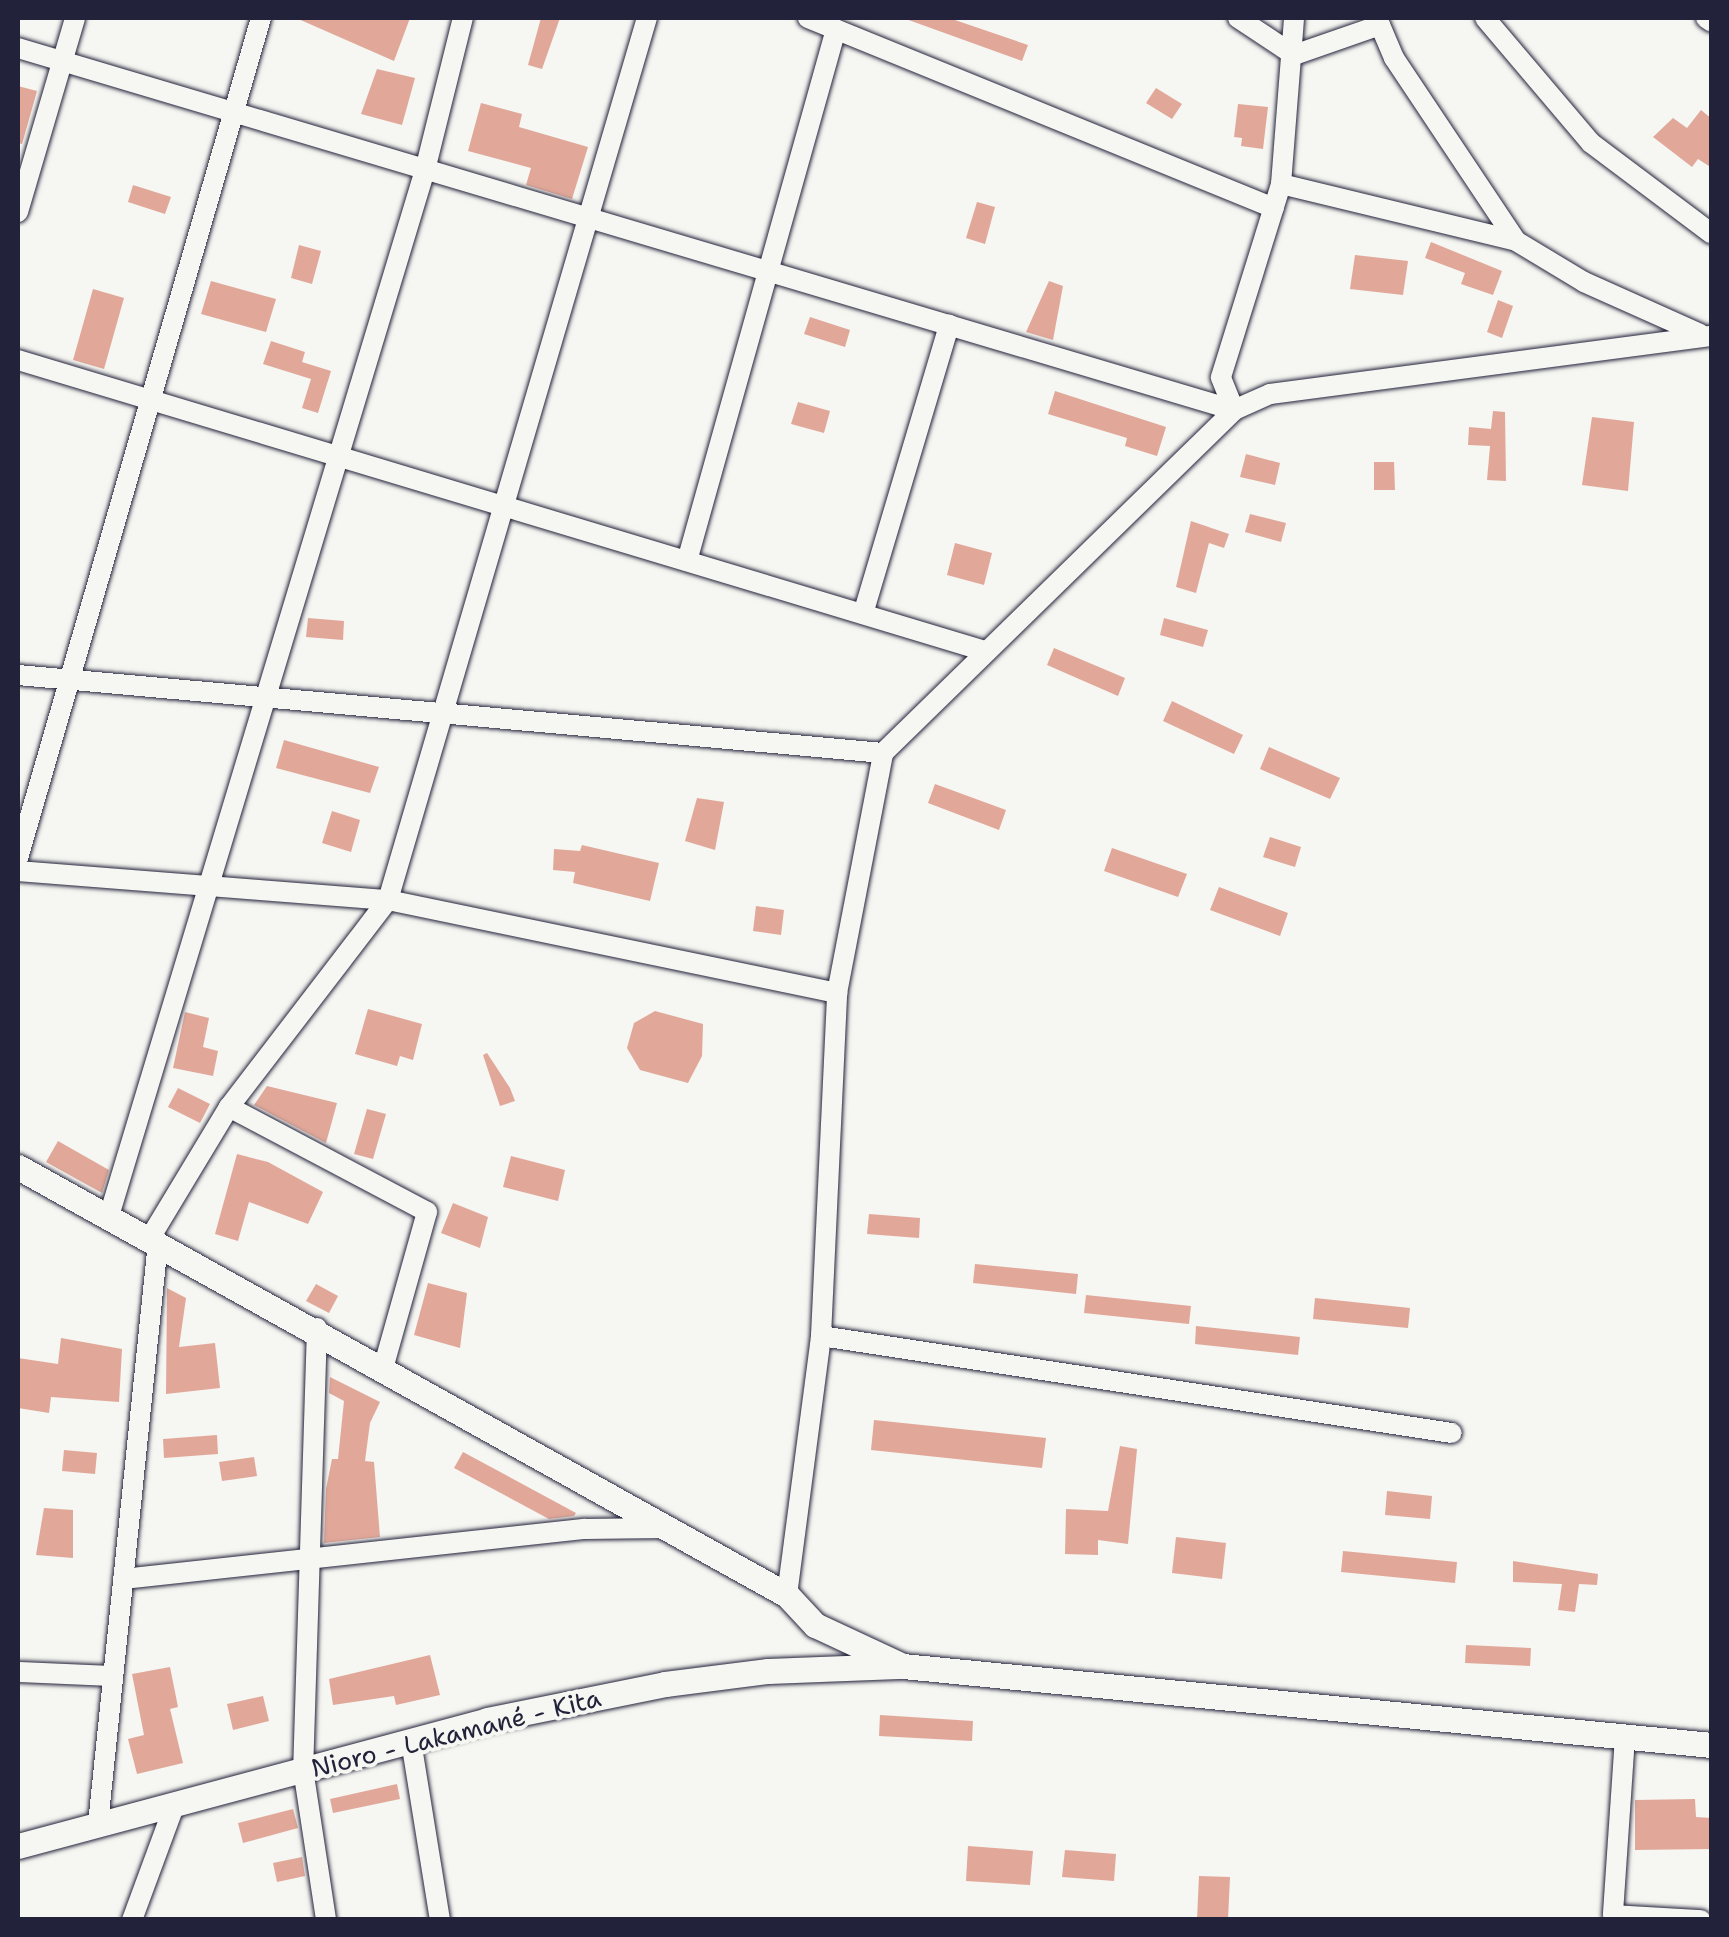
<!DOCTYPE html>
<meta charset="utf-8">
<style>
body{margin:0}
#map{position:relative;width:1729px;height:1937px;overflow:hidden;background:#f6f6f2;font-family:"Shantell Sans",sans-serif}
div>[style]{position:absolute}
.building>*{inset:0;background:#e1a89a}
.roads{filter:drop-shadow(0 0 2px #22223b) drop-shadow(0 0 2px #22223b)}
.minor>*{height:20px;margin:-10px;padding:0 10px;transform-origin:10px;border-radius:10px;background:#f6f6f2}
.major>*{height:25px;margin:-12.5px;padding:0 12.5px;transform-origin:12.5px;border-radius:12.5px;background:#f6f6f2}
span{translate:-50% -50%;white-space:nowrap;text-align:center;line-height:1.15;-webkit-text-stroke:8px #f6f6f2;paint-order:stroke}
.street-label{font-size:25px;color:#22223b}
.frame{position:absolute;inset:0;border:20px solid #22223b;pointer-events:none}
</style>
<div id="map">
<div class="building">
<div style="clip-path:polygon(296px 18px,410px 18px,394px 61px)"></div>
<div style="clip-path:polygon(541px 18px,560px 18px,542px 69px,528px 65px)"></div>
<div style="clip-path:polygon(903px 18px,949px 18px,1028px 45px,1022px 61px)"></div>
<div style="clip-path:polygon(377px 69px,415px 78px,402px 125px,361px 114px)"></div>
<div style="clip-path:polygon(18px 86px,37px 91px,22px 144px,18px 143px)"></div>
<div style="clip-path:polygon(1156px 88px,1182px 104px,1172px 119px,1146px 103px)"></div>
<div style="clip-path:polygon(481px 103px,522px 114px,519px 127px,588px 147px,572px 199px,526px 185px,531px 168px,468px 151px)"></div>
<div style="clip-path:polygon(1238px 104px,1268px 107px,1263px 149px,1241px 146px,1242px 138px,1234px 137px)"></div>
<div style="clip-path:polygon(1701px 110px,1712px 119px,1712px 168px,1698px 159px,1692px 167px,1653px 137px,1673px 118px,1687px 128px)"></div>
<div style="clip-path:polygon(133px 185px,171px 197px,165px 214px,128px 202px)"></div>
<div style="clip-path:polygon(977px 202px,995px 207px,985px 244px,966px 238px)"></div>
<div style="clip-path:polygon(1431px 242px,1502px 271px,1493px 295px,1461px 284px,1465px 273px,1425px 258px)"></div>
<div style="clip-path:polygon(299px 245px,321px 251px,312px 284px,291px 278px)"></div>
<div style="clip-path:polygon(1355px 255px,1408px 261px,1403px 295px,1350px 289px)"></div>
<div style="clip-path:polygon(211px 281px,276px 299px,266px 332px,201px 314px)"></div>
<div style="clip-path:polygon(1049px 281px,1063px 286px,1053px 340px,1026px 332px)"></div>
<div style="clip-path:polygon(93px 289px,124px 298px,104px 369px,73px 360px)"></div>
<div style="clip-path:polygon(1498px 300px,1513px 306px,1502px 338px,1487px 332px)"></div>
<div style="clip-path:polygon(810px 317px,850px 330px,845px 347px,804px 334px)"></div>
<div style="clip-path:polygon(271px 341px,305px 352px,302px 362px,331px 371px,318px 413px,302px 408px,311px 379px,263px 364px)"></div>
<div style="clip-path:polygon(1055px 391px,1166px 427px,1157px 456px,1125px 446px,1127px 438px,1048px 414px)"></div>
<div style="clip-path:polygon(798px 402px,830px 411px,824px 433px,791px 424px)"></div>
<div style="clip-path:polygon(1493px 411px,1505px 412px,1506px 481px,1487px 480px,1490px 446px,1468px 445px,1469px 427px,1491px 429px)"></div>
<div style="clip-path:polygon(1592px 417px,1634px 422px,1628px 491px,1582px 485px)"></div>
<div style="clip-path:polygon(1246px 454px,1280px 463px,1275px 485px,1240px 477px)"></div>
<div style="clip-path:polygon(1374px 462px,1394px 462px,1395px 490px,1374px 490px)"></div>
<div style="clip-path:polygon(1250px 514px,1286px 523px,1281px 542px,1245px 532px)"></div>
<div style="clip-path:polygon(1191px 521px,1229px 534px,1224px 548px,1209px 543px,1196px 593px,1176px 587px)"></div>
<div style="clip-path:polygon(955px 543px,992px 553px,984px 585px,947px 575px)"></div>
<div style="clip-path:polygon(308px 618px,344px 621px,343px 640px,306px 637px)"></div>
<div style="clip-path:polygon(1164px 618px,1208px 630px,1203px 647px,1160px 635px)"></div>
<div style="clip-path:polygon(1054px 648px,1125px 678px,1118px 696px,1047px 665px)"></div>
<div style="clip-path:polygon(1172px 701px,1243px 735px,1234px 754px,1163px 721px)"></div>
<div style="clip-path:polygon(284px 740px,379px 767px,370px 793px,276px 768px)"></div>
<div style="clip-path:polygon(1269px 747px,1340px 778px,1330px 799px,1260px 769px)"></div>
<div style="clip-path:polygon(935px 784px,1006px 810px,999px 830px,928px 803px)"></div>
<div style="clip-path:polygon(697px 798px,724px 802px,715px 850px,685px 841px)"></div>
<div style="clip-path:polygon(332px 811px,360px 820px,351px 852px,322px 843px)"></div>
<div style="clip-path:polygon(1270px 837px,1301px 847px,1295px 867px,1263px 857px)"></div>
<div style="clip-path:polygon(582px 845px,659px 863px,650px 901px,573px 883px,575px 872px,553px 870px,554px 849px,580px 851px)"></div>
<div style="clip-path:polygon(1112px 848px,1187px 874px,1178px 897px,1104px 871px)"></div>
<div style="clip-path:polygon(1219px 887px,1288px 913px,1280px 936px,1210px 910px)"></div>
<div style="clip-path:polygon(756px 906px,784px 910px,781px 935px,753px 931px)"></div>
<div style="clip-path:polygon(368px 1009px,422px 1024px,413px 1060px,400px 1056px,397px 1066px,355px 1054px)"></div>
<div style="clip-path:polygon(655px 1011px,703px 1024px,702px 1056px,688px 1083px,640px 1070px,627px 1048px,634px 1023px)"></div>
<div style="clip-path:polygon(185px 1012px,209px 1018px,203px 1047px,218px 1051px,213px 1076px,173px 1068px)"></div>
<div style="clip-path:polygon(487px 1053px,510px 1088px,515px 1101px,500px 1106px,483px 1055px)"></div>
<div style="clip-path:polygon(267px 1086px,337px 1103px,326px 1143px,254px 1105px)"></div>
<div style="clip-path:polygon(178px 1088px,210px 1104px,200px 1123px,168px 1107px)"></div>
<div style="clip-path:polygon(367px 1109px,386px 1114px,373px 1159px,354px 1154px)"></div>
<div style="clip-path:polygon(58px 1141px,109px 1170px,102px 1193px,46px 1162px)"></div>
<div style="clip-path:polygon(237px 1154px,268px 1162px,323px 1192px,308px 1224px,249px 1202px,238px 1241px,215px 1234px)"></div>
<div style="clip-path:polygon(511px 1156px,565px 1170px,558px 1201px,503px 1187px)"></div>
<div style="clip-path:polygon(453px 1203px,488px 1217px,480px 1248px,441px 1233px)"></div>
<div style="clip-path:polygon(869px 1214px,920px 1218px,919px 1238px,867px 1234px)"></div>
<div style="clip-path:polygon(975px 1264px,1078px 1274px,1076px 1294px,973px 1283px)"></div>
<div style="clip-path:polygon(428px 1283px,467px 1293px,460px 1348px,414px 1335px)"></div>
<div style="clip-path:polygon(316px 1284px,338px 1296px,329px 1313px,306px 1301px)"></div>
<div style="clip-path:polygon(167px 1288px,186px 1298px,179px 1347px,215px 1343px,220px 1388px,166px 1394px)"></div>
<div style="clip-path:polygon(1086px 1295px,1191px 1306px,1189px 1324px,1084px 1313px)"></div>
<div style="clip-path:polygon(1315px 1298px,1410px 1308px,1408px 1328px,1313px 1319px)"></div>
<div style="clip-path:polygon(1196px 1326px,1300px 1337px,1298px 1355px,1195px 1344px)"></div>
<div style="clip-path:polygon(61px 1338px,122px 1349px,119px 1402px,51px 1397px,49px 1413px,18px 1408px,18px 1358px,58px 1364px)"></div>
<div style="clip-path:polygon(330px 1377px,380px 1402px,370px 1423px,365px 1461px,374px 1462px,380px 1537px,324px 1543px,326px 1489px,332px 1459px,338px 1459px,344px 1401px,329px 1393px)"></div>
<div style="clip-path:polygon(874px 1420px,1046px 1438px,1042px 1468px,871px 1450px)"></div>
<div style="clip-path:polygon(217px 1435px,218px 1454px,164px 1458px,163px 1439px)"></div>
<div style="clip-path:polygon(1120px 1446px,1137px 1449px,1128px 1544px,1098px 1540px,1098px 1555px,1065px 1554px,1066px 1509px,1108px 1511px)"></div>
<div style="clip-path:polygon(64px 1450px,97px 1453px,95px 1474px,62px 1471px)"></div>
<div style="clip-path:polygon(463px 1452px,576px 1513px,574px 1516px,549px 1519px,454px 1468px)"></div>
<div style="clip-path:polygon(254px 1457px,257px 1476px,222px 1481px,219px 1462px)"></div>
<div style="clip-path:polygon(1387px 1491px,1432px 1496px,1430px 1519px,1385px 1515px)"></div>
<div style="clip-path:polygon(44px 1508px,73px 1510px,73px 1558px,36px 1555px)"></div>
<div style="clip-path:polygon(1176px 1537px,1226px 1543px,1222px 1579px,1172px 1573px)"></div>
<div style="clip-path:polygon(1343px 1551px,1457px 1562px,1455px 1583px,1341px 1572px)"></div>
<div style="clip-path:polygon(1513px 1561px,1598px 1574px,1597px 1585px,1579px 1584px,1575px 1612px,1558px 1610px,1562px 1584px,1513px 1582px)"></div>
<div style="clip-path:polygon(1466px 1645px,1531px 1648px,1530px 1666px,1465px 1663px)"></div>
<div style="clip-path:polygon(430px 1655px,440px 1695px,396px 1705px,394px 1696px,333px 1705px,329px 1679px)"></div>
<div style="clip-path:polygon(170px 1667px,178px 1707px,170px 1709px,183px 1763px,137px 1774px,128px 1739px,144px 1735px,132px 1674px)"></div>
<div style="clip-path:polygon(263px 1696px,269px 1721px,233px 1730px,227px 1704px)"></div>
<div style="clip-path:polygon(880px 1715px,973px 1721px,972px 1741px,879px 1736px)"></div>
<div style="clip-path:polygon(397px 1784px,400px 1799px,333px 1813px,330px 1799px)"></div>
<div style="clip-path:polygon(1695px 1799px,1696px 1817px,1712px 1818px,1712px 1849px,1635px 1850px,1635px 1800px)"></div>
<div style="clip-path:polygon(293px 1809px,298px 1828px,243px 1843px,238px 1823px)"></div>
<div style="clip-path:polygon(968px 1846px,1033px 1851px,1030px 1885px,966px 1881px)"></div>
<div style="clip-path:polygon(1065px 1850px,1116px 1854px,1114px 1881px,1062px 1877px)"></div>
<div style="clip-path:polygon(302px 1857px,305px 1876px,277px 1882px,273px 1863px)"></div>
<div style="clip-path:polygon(1199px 1876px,1230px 1877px,1228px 1920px,1197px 1920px)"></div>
</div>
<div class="roads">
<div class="minor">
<div style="left:808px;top:18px;width:503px;rotate:22.18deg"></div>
<div style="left:1238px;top:18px;width:67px;rotate:33.5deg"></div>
<div style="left:1485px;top:18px;width:164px;rotate:49.7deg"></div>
<div style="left:1591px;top:143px;width:151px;rotate:36.9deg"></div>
<div style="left:1706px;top:18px;width:7px;rotate:34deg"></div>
<div style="left:18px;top:48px;width:1269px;rotate:16.58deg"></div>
<div style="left:1294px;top:55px;width:91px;rotate:-19.2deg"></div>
<div style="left:1380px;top:25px;width:36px;rotate:67deg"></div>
<div style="left:1394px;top:58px;width:220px;rotate:56.3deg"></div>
<div style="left:1281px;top:184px;width:242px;rotate:13.6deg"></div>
<div style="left:1516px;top:241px;width:79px;rotate:31.1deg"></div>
<div style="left:1584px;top:282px;width:127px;rotate:24.1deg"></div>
<div style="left:18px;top:212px;width:202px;rotate:-73.6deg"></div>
<div style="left:18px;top:360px;width:1010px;rotate:16.75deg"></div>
<div style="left:1234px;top:410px;width:35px;rotate:-112deg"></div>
<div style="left:1221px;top:377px;width:202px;rotate:-72.7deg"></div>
<div style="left:1281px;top:184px;width:167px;rotate:-85.5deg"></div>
<div style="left:687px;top:561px;width:552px;rotate:-74.35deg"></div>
<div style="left:863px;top:614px;width:302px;rotate:-73.4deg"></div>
<div style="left:18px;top:675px;width:869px;rotate:5.15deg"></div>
<div style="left:18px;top:858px;width:874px;rotate:-73.87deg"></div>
<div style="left:18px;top:871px;width:371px;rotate:4.5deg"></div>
<div style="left:388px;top:900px;width:459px;rotate:11.7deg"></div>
<div style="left:837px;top:993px;width:244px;rotate:-79.1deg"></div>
<div style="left:883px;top:753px;width:491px;rotate:-44.3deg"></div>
<div style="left:1234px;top:410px;width:39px;rotate:-24deg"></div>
<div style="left:1270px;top:394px;width:446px;rotate:-7.5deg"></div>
<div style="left:229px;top:1107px;width:224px;rotate:27.9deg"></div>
<div style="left:427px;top:1212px;width:159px;rotate:105.7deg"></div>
<div style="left:109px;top:1216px;width:1093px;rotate:-73.19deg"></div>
<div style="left:425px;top:170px;width:157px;rotate:-76deg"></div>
<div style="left:150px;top:1238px;width:153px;rotate:-58.9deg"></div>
<div style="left:229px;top:1107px;width:261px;rotate:-52.5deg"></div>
<div style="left:388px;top:900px;width:919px;rotate:-73.64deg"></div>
<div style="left:317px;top:1328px;width:441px;rotate:91.8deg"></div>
<div style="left:303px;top:1769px;width:153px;rotate:81.3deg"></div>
<div style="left:821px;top:1336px;width:638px;rotate:8.74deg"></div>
<div style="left:123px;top:1579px;width:465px;rotate:-6.2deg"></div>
<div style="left:585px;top:1529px;width:83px;rotate:-0.7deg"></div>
<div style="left:787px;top:1595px;width:261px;rotate:-82.5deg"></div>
<div style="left:821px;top:1336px;width:343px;rotate:-87.3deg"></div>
<div style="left:18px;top:1672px;width:95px;rotate:2.4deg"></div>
<div style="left:1625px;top:1737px;width:178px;rotate:93.9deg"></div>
<div style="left:1613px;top:1915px;width:88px;rotate:3.3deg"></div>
<div style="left:411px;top:1741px;width:181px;rotate:80.8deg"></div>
<div style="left:98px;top:1824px;width:585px;rotate:-84.11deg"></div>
<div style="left:132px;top:1920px;width:124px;rotate:-69.7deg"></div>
</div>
<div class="major">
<div style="left:18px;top:1167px;width:880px;rotate:29.1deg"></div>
<div style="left:787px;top:1595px;width:41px;rotate:47deg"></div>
<div style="left:815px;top:1625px;width:97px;rotate:25deg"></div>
<div style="left:903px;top:1666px;width:813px;rotate:5.58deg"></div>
<div style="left:18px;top:1846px;width:486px;rotate:-15deg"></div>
<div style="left:487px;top:1720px;width:182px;rotate:-11.4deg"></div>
<div style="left:665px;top:1684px;width:104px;rotate:-7.2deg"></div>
<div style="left:768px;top:1671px;width:130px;rotate:-2.2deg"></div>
</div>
</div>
<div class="street-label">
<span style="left:456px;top:1733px;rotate:-14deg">Nioro - Lakamané - Kita</span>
</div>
<div class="frame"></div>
</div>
